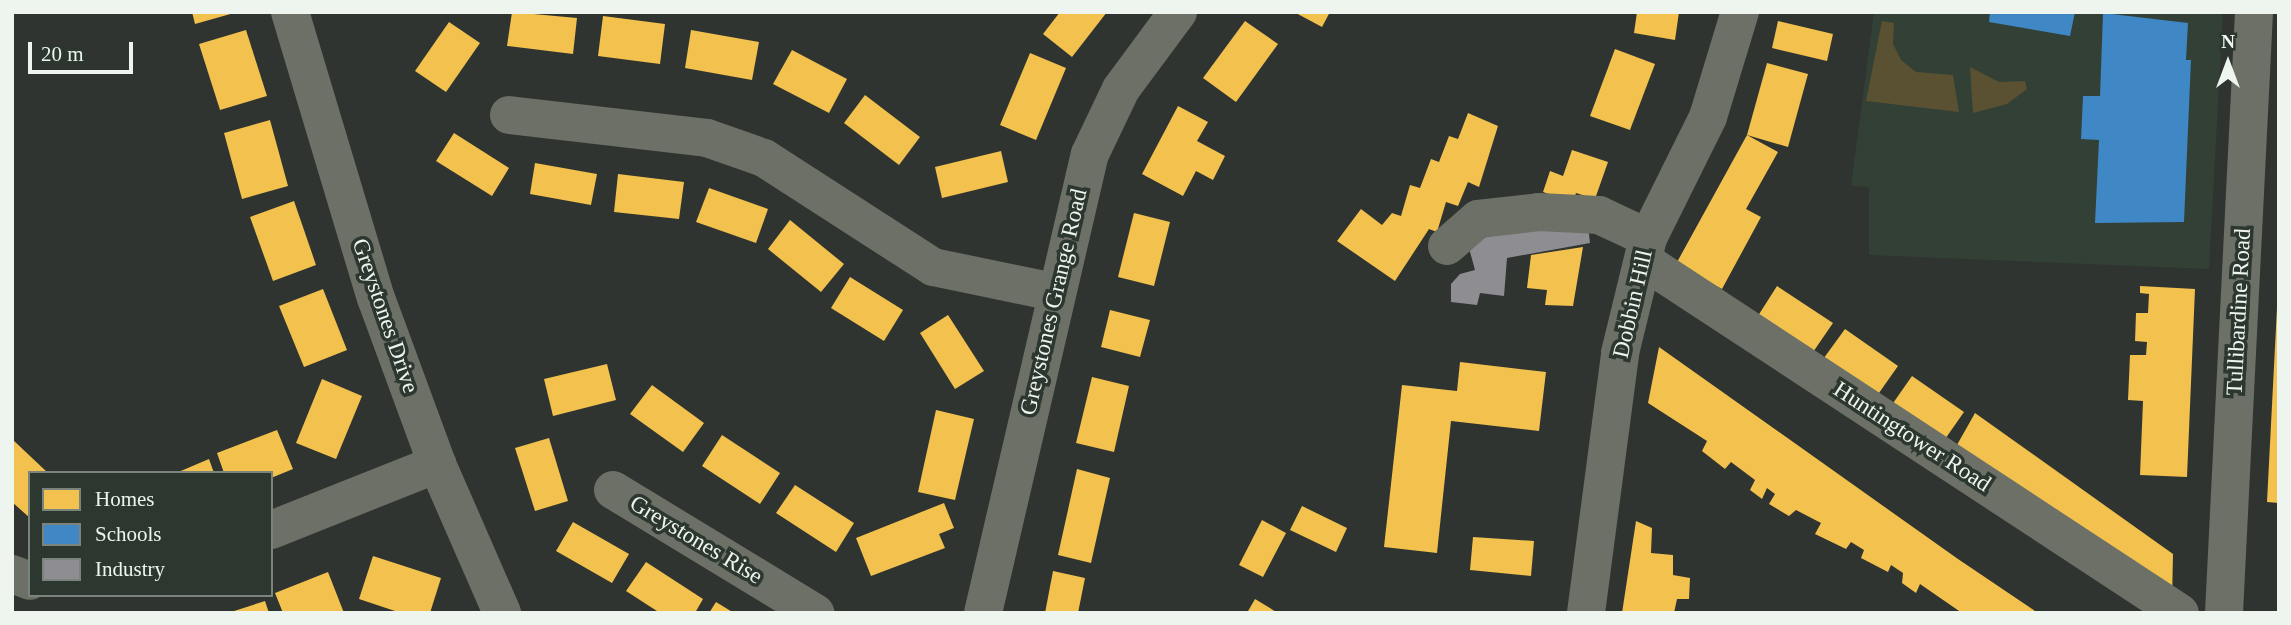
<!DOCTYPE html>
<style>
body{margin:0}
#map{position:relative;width:2291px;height:625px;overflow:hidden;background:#2f3430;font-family:Georgia,serif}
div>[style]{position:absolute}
.built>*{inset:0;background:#324035}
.green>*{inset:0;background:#5a5132}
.homes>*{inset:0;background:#f2c14e}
.schools>*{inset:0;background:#3f88c5}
.industry>*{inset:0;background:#8d8d92}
.minor>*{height:38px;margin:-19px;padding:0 19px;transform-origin:19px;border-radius:19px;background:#6c7066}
span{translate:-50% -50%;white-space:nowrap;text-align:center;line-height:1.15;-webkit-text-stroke:7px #2c372f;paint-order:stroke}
.street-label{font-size:23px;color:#eef5ef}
.frame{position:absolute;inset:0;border:14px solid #eef5ef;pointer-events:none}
.legend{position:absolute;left:28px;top:471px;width:245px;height:126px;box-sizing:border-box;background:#2c372f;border:2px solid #7a837c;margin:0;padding:9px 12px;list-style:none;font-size:21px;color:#eef5ef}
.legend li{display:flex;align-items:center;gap:14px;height:35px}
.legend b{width:35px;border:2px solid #7a837c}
.north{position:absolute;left:2193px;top:28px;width:70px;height:70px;-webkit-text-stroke:5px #2c372f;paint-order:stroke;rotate:0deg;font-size:19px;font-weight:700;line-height:28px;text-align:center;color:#eef5ef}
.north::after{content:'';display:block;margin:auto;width:24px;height:32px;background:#eef5ef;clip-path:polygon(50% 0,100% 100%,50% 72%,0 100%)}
.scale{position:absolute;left:28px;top:42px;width:105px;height:32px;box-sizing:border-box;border:4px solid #eef5ef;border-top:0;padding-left:9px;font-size:21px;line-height:24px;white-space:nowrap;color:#eef5ef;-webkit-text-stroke:5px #2c372f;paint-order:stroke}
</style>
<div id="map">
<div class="built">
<div style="clip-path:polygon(1874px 12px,2223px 12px,2209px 269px,1869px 255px,1869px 187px,1851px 186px)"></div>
</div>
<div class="green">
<div style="clip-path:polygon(1882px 21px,1894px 23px,1893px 44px,1901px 60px,1916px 72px,1953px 75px,1959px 112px,1866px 101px)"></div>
<div style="clip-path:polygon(1970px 67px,1999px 82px,2025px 81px,2027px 89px,2007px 104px,1973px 113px)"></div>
</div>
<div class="homes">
<div style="clip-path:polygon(192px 12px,234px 12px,234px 13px,195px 24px)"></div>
<div style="clip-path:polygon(512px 12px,577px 18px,573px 54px,507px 46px)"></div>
<div style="clip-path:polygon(1060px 12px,1107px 12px,1072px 57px,1043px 34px)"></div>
<div style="clip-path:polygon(1294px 12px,1330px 12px,1322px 27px)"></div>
<div style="clip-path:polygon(1637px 12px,1679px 12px,1675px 40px,1634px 33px)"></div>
<div style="clip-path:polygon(603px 16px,665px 24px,660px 64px,598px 56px)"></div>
<div style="clip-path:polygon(1245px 21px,1278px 44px,1236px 102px,1203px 78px)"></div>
<div style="clip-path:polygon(1778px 21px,1833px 34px,1827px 61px,1772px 48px)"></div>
<div style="clip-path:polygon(449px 22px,480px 43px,446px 92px,415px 71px)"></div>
<div style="clip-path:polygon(246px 30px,267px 96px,220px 110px,199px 44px)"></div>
<div style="clip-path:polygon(691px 30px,759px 42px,752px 80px,685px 68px)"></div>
<div style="clip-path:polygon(1615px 49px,1655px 64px,1630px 130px,1590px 116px)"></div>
<div style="clip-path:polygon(792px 50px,847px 79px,829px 113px,773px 84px)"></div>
<div style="clip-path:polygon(1030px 53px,1066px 68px,1036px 140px,1000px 125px)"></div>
<div style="clip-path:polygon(1767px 63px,1808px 74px,1788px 147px,1747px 135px)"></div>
<div style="clip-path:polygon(865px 95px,920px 137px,899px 165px,844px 123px)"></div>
<div style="clip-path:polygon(1178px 106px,1208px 122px,1197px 141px,1225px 156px,1213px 180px,1196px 171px,1183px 196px,1142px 174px)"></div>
<div style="clip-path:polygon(1468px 113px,1498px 126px,1479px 187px,1468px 182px,1458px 206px,1446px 202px,1437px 232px,1429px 229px,1395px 281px,1337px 241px,1361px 209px,1382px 225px,1392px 213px,1401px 216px,1410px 185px,1420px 188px,1431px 159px,1439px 162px,1449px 136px,1458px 139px)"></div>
<div style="clip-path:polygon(270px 120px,288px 186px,242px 199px,224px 133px)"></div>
<div style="clip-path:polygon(454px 133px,509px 168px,492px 196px,436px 161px)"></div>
<div style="clip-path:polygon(1747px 135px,1778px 152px,1746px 209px,1761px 217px,1722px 289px,1676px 264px)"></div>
<div style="clip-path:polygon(1572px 150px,1608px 162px,1595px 199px,1576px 193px,1573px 202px,1543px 192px,1550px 171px,1563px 176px)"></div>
<div style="clip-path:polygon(1001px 151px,1008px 182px,942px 198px,935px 167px)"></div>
<div style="clip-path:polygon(535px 163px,597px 174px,591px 205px,530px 194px)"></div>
<div style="clip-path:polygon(618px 174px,684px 182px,679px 219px,614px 212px)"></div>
<div style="clip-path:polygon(709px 188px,768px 209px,756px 243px,696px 222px)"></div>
<div style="clip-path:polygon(294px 201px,316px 265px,273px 281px,250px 217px)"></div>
<div style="clip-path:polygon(1134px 213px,1170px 222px,1154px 286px,1118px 277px)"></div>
<div style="clip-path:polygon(790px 220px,844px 264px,821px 292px,768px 249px)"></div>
<div style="clip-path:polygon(1583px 247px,1573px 306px,1545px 305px,1547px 290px,1527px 288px,1531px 255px)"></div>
<div style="clip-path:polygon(850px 277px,903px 310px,884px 341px,831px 308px)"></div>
<div style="clip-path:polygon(1777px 286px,1833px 323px,1811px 355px,1756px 319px)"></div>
<div style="clip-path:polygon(2140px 286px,2195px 289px,2187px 477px,2140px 475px,2143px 401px,2128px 400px,2130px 355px,2146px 355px,2147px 342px,2135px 341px,2136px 313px,2148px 313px,2149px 294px,2140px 293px)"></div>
<div style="clip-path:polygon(323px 289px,347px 350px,304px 367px,279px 306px)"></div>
<div style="clip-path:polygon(2277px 308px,2279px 308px,2279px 503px,2267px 502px)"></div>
<div style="clip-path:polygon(1110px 310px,1150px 320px,1140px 357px,1101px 347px)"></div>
<div style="clip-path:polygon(948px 315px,984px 371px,955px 389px,920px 333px)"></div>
<div style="clip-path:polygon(1845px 329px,1898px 366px,1874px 400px,1821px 362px)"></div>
<div style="clip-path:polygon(1659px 347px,1958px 559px,2038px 613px,1962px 613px,1920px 584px,1916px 593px,1902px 583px,1903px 573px,1891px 565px,1888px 572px,1861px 558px,1864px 550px,1851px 542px,1846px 549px,1815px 534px,1821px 523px,1796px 510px,1789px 516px,1769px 504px,1775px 494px,1767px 488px,1762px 499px,1750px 490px,1755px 480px,1731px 462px,1725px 469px,1702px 451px,1707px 441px,1648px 403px)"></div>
<div style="clip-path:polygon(1460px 362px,1546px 372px,1539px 431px,1451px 421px,1437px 553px,1384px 547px,1402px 385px,1457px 391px)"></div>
<div style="clip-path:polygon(607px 364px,616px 400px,553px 416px,544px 379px)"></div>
<div style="clip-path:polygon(1912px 376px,1964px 412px,1943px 442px,1891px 406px)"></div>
<div style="clip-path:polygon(1092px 377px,1129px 386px,1114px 452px,1076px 443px)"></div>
<div style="clip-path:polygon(322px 379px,362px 396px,336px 459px,296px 443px)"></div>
<div style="clip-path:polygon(652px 385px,704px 423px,683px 452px,630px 414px)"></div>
<div style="clip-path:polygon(936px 410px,974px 419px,955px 500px,918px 492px)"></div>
<div style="clip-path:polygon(1975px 413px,2173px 554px,2172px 600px,1953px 452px)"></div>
<div style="clip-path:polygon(277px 430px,293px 469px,271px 478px,271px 473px,224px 473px,217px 453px)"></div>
<div style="clip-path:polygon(722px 435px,780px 473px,760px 504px,702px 466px)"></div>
<div style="clip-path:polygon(549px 438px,568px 501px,535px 511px,515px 448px)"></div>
<div style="clip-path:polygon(12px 439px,48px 473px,30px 473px,30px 518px,12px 502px)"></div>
<div style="clip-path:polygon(209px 459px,214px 473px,176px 473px)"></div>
<div style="clip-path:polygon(1077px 469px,1110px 478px,1091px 563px,1058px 555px)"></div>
<div style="clip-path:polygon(795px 485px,854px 523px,836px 552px,776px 513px)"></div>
<div style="clip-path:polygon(944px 503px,954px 528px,939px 534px,945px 548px,871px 576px,856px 538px)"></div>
<div style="clip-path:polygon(1302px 506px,1347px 528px,1336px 552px,1290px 530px)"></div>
<div style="clip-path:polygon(1262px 520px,1286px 533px,1263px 577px,1239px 565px)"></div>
<div style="clip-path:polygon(1636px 521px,1652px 528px,1651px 553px,1673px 555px,1673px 575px,1690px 578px,1689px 599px,1677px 599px,1674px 613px,1622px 613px)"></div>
<div style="clip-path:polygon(573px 522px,629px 554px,612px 583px,556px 551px)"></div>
<div style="clip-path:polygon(1473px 537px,1534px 541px,1531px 576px,1470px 570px)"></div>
<div style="clip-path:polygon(373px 556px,441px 578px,430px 613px,401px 613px,359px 599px)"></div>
<div style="clip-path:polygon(646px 562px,703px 599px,695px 613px,660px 613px,626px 591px)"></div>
<div style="clip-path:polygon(1053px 571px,1085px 578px,1078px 613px,1045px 613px)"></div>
<div style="clip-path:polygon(328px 572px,344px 613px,283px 613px,275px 593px)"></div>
<div style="clip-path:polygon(1255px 599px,1278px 613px,1247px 613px)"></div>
<div style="clip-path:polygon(265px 601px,269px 613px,231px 613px,231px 612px)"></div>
<div style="clip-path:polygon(716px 602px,734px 613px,709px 613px)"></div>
</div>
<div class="schools">
<div style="clip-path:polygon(1990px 12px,2075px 12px,2070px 36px,1989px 22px)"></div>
<div style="clip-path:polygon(2103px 13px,2188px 23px,2186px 60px,2191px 60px,2184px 222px,2095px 223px,2099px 140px,2081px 139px,2083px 96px,2100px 96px)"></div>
</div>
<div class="industry">
<div style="clip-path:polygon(1587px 217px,1590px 243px,1507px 258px,1504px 296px,1480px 293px,1477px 305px,1451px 302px,1451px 284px,1460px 274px,1475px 270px,1467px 241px)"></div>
</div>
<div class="minor">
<div style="left:290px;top:12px;width:299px;rotate:73.3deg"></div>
<div style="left:376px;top:298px;width:177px;rotate:69.8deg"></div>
<div style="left:437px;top:464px;width:163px;rotate:66.4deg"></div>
<div style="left:509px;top:115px;width:199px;rotate:6.6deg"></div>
<div style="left:707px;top:138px;width:60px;rotate:19.3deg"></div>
<div style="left:764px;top:158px;width:201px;rotate:32.8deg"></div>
<div style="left:933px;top:267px;width:124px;rotate:11.7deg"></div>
<div style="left:1447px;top:246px;width:41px;rotate:-41.1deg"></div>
<div style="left:1478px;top:219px;width:61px;rotate:-6.5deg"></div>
<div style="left:1539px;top:212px;width:60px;rotate:2.9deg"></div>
<div style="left:1599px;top:215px;width:54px;rotate:25.1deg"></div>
<div style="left:1644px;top:261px;width:641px;rotate:33.29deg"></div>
<div style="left:613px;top:490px;width:237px;rotate:31.3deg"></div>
<div style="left:271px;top:530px;width:179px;rotate:-21.7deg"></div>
<div style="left:12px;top:574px;width:19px;rotate:21deg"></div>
<div style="left:983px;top:613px;width:471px;rotate:-76.9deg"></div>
<div style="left:1090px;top:154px;width:72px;rotate:-64.5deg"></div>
<div style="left:1121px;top:89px;width:96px;rotate:-53.5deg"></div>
<div style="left:1586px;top:613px;width:262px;rotate:-82.5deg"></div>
<div style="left:1620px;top:353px;width:118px;rotate:-76.3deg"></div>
<div style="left:1648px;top:238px;width:135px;rotate:-63.6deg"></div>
<div style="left:1708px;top:117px;width:110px;rotate:-73.1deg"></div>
<div style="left:2224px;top:613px;width:602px;rotate:-87.14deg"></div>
</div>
<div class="street-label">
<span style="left:1054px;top:302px;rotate:-77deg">Greystones Grange Road</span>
<span style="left:1633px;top:304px;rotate:-77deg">Dobbin Hill</span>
<span style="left:2239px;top:312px;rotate:-87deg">Tullibardine Road</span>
<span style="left:385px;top:316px;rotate:71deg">Greystones Drive</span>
<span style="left:1912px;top:437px;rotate:33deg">Huntingtower Road</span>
<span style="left:696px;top:540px;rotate:31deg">Greystones Rise</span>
</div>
<div class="frame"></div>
<ul class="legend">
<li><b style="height:19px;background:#f2c14e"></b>Homes</li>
<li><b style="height:19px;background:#3f88c5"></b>Schools</li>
<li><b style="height:19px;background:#8d8d92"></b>Industry</li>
</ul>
<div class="north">N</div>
<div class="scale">20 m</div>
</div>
